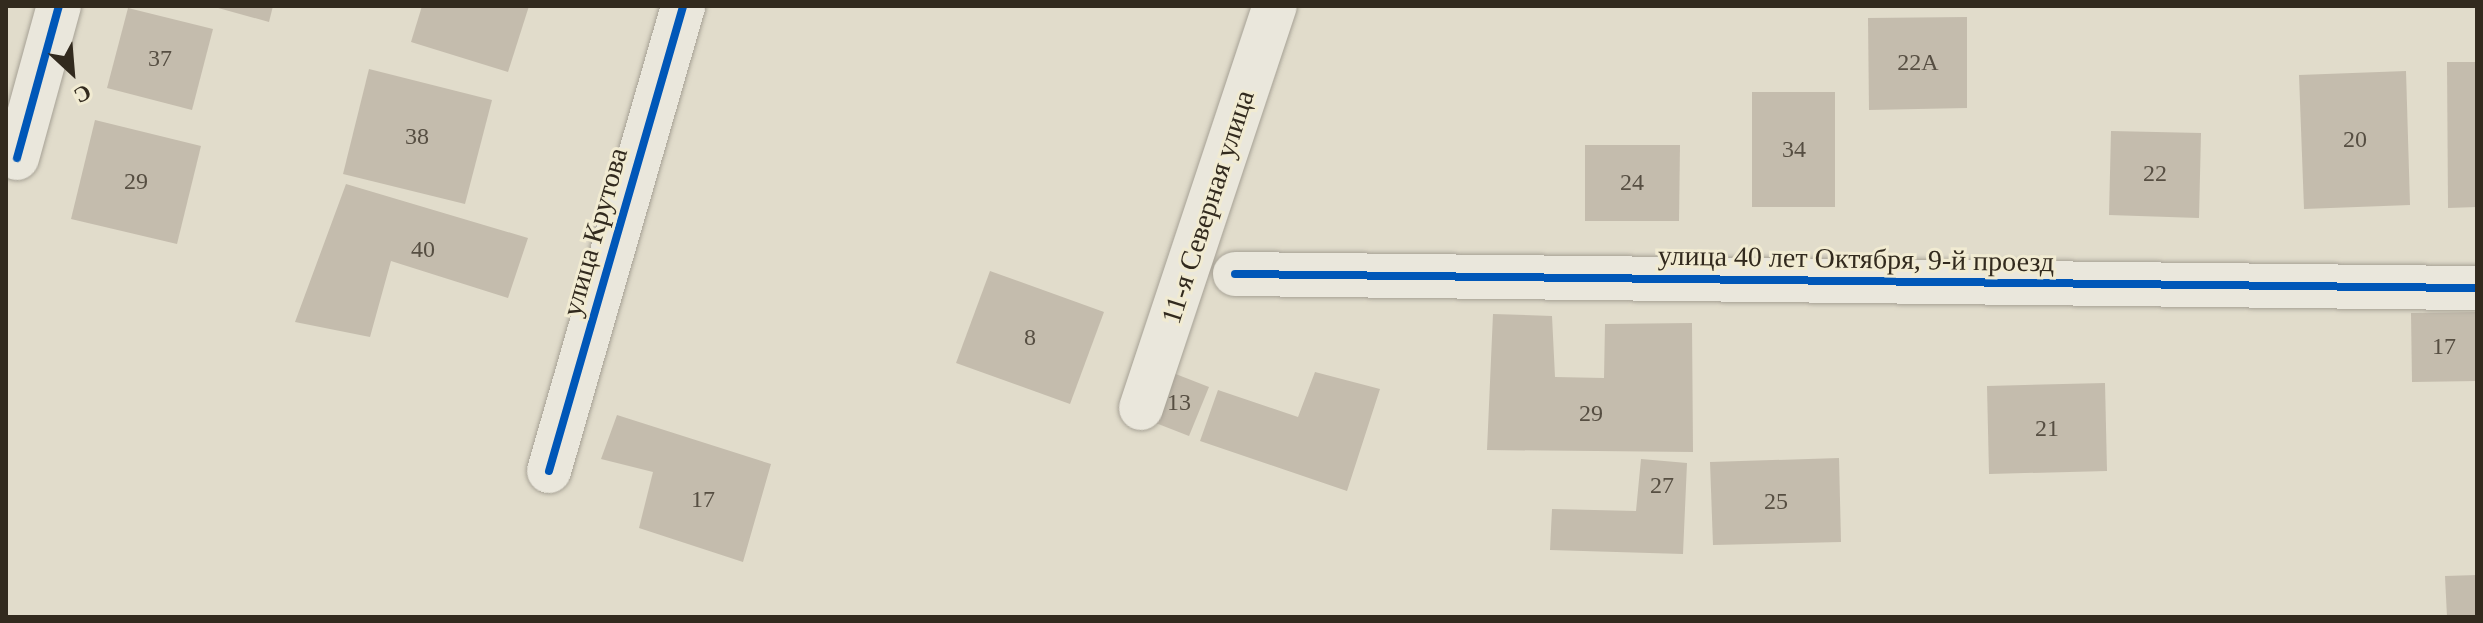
<!DOCTYPE html>
<meta charset="utf-8">
<style>
body{margin:0}
#map{position:relative;width:2483px;height:623px;overflow:hidden;background:#e1dccb;font-family:"Times New Roman",serif}
div>[style]{position:absolute}
.building>*{inset:0;background:#c4bcad}
.roads{filter:drop-shadow(0 0 2px #a6a195) drop-shadow(0 0 2px #a6a195)}
.minor>*{height:44px;margin:-22px;padding:0 22px;transform-origin:22px;border-radius:22px;background:#eae7dc}
.cycleway>*{height:8px;margin:-4px;padding:0 4px;transform-origin:4px;border-radius:4px;background:#0057b8}
span{translate:-50% -50%;white-space:nowrap;text-align:center;line-height:1.15;-webkit-text-stroke:6px #f1ebd2;paint-order:stroke}
.number-label{font-size:24px;color:#564e42}
.number-label span{-webkit-text-stroke-width:0}
.street-label{font-size:28px;color:#322a1e}
.frame{position:absolute;inset:0;border:8px solid #322a1e;pointer-events:none}
.north{position:absolute;left:32px;top:32px;width:80px;height:80px;-webkit-text-stroke:6px #f1ebd2;paint-order:stroke;rotate:154deg;font-size:22px;font-weight:700;line-height:32px;text-align:center;color:#322a1e}
.north::after{content:'';display:block;margin:auto;width:28px;height:36px;background:#322a1e;clip-path:polygon(50% 0,100% 100%,50% 72%,0 100%)}
</style>
<div id="map">
<div class="building">
<div style="clip-path:polygon(211px 6px,273px 6px,269px 22px)"></div>
<div style="clip-path:polygon(422px 6px,529px 6px,508px 72px,411px 42px)"></div>
<div style="clip-path:polygon(128px 8px,213px 29px,192px 110px,107px 88px)"></div>
<div style="clip-path:polygon(1967px 17px,1967px 108px,1869px 110px,1868px 18px)"></div>
<div style="clip-path:polygon(2447px 62px,2477px 62px,2477px 207px,2448px 208px)"></div>
<div style="clip-path:polygon(369px 69px,492px 100px,465px 204px,343px 174px)"></div>
<div style="clip-path:polygon(2406px 71px,2410px 205px,2304px 209px,2299px 75px)"></div>
<div style="clip-path:polygon(1752px 92px,1835px 92px,1835px 207px,1752px 207px)"></div>
<div style="clip-path:polygon(95px 120px,201px 146px,177px 244px,71px 219px)"></div>
<div style="clip-path:polygon(2111px 131px,2201px 133px,2199px 218px,2109px 215px)"></div>
<div style="clip-path:polygon(1585px 145px,1680px 145px,1679px 221px,1585px 221px)"></div>
<div style="clip-path:polygon(346px 184px,528px 238px,508px 298px,391px 261px,370px 337px,295px 322px)"></div>
<div style="clip-path:polygon(990px 271px,1104px 312px,1070px 404px,956px 363px)"></div>
<div style="clip-path:polygon(2477px 312px,2477px 381px,2412px 382px,2411px 313px)"></div>
<div style="clip-path:polygon(1493px 314px,1552px 316px,1555px 377px,1604px 378px,1605px 324px,1692px 323px,1693px 452px,1487px 450px)"></div>
<div style="clip-path:polygon(1168px 371px,1209px 387px,1189px 436px,1148px 420px)"></div>
<div style="clip-path:polygon(1315px 372px,1380px 389px,1347px 491px,1200px 441px,1218px 390px,1298px 417px)"></div>
<div style="clip-path:polygon(2105px 383px,2107px 471px,1989px 474px,1987px 386px)"></div>
<div style="clip-path:polygon(617px 415px,771px 464px,743px 562px,639px 528px,653px 472px,601px 459px)"></div>
<div style="clip-path:polygon(1839px 458px,1841px 542px,1713px 545px,1710px 462px)"></div>
<div style="clip-path:polygon(1641px 459px,1687px 463px,1683px 554px,1550px 550px,1552px 509px,1636px 511px)"></div>
<div style="clip-path:polygon(2477px 575px,2477px 617px,2447px 617px,2445px 576px)"></div>
</div>
<div class="roads">
<div class="minor">
<div style="left:17px;top:158px;width:158px;rotate:-74.6deg"></div>
<div style="left:1235px;top:274px;width:1242px;rotate:0.65deg"></div>
<div style="left:1141px;top:408px;width:424px;rotate:-71.6deg"></div>
<div style="left:549px;top:471px;width:484px;rotate:-73.9deg"></div>
</div>
</div>
<div class="cycleway">
<div style="left:17px;top:158px;width:158px;rotate:-74.6deg"></div>
<div style="left:1235px;top:274px;width:1242px;rotate:0.65deg"></div>
<div style="left:549px;top:471px;width:484px;rotate:-73.9deg"></div>
</div>
<div class="number-label">
<span style="left:160px;top:59px">37</span>
<span style="left:1918px;top:63px">22А</span>
<span style="left:417px;top:137px">38</span>
<span style="left:2355px;top:140px">20</span>
<span style="left:1794px;top:150px">34</span>
<span style="left:2155px;top:174px">22</span>
<span style="left:136px;top:182px">29</span>
<span style="left:1632px;top:183px">24</span>
<span style="left:423px;top:250px">40</span>
<span style="left:1030px;top:338px">8</span>
<span style="left:2444px;top:347px">17</span>
<span style="left:1179px;top:403px">13</span>
<span style="left:1591px;top:414px">29</span>
<span style="left:2047px;top:429px">21</span>
<span style="left:1662px;top:486px">27</span>
<span style="left:703px;top:500px">17</span>
<span style="left:1776px;top:502px">25</span>
</div>
<div class="street-label">
<span style="left:1208px;top:207px;rotate:-72deg">11-я Северная улица</span>
<span style="left:595px;top:232px;rotate:-74deg">улица Крутова</span>
<span style="left:1856px;top:259px;rotate:1deg">улица 40 лет Октября, 9-й проезд</span>
</div>
<div class="frame"></div>
<div class="north">С</div>
</div>
